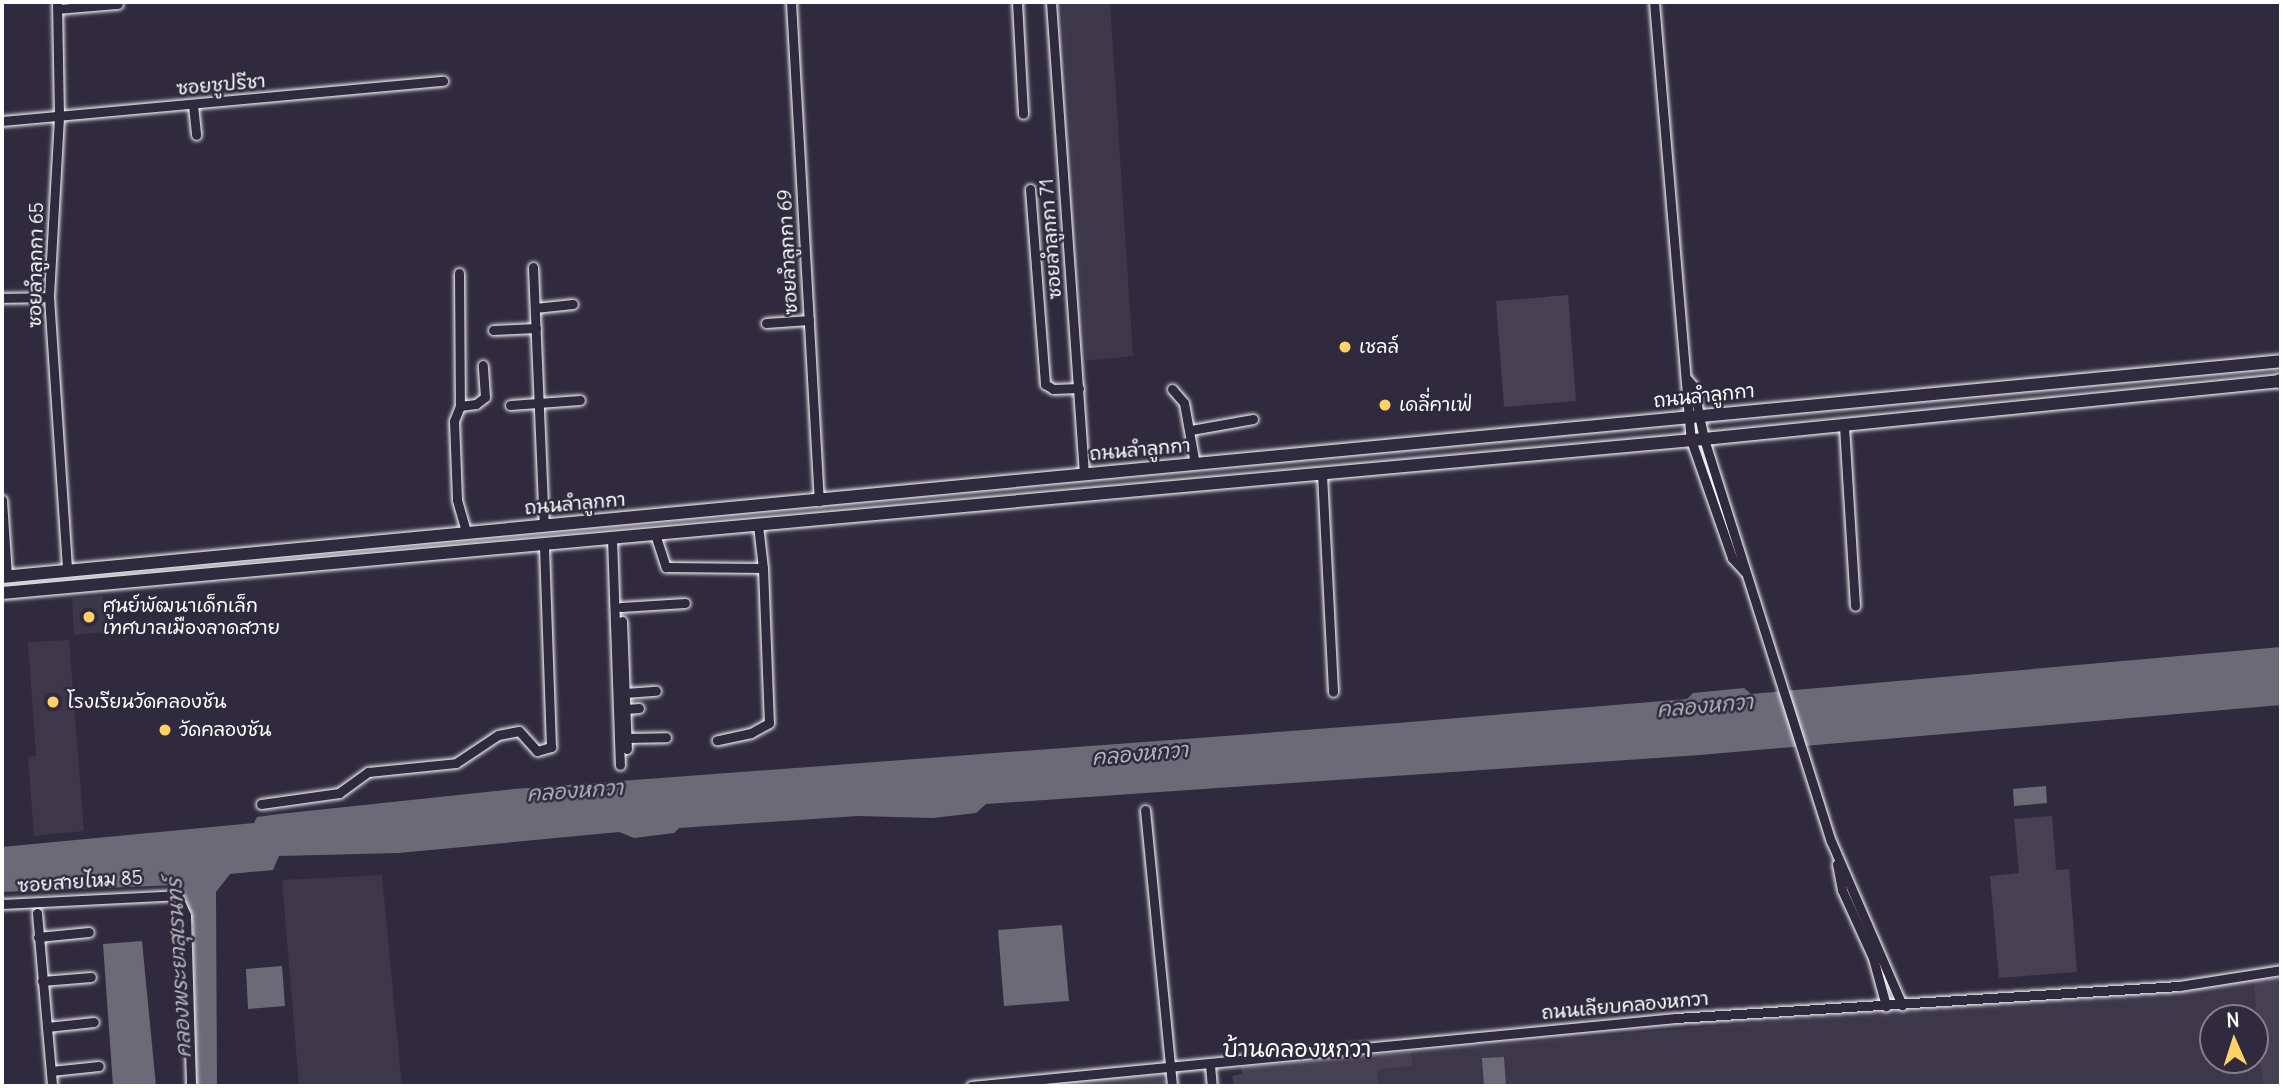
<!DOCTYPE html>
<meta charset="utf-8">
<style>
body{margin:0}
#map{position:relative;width:2283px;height:1088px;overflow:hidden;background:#2f2a3d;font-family:Delius,"Playpen Sans Thai",sans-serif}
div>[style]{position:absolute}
.built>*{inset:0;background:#3c3749}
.green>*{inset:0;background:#464152}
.water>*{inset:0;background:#6d6a77}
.roads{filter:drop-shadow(0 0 2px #fff) drop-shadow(0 0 2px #fff)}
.minor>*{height:9px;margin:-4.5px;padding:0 4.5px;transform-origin:4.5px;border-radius:4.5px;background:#2f2a3d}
.major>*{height:12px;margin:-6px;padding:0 6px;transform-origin:6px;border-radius:6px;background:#2f2a3d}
.highway>*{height:14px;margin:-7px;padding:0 7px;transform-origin:7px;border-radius:7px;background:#2f2a3d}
.dots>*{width:19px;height:19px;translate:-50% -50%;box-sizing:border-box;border:4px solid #2f2a3d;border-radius:50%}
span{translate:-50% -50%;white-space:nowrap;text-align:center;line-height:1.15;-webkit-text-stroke:5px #2f2a3d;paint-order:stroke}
.street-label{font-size:19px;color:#fff}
.poi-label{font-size:19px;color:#fff}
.left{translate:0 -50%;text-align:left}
.water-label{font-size:21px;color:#b6b4bb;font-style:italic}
.quarter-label{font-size:23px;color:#fff}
.frame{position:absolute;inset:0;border:4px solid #fff;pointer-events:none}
.north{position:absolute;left:2199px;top:1004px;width:70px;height:70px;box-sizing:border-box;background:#2f2a3d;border:2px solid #827f8b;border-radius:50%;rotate:357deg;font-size:19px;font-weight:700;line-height:28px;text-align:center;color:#fff}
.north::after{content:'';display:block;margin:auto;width:24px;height:32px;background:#ffd166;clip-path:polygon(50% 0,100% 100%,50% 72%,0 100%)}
</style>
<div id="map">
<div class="built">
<div style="clip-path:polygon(1061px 2px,1110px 2px,1133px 356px,1086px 361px)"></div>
<div style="clip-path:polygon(103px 596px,106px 632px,74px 635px,72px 598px)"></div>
<div style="clip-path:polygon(69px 640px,84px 831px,34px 836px,28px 757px,36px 756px,28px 642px)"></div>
<div style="clip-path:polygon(382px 875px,402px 1086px,299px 1086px,282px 880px)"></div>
<div style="clip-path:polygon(evenodd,2253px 980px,2263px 1086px,1379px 1086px,1375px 1055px,2253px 980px,2213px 1018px,2255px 1018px,2255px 1060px,2213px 1060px,2213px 1018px)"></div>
</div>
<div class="green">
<div style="clip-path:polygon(1568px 295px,1576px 401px,1504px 407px,1496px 301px)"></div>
<div style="clip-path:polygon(2052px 816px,2056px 870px,2069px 869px,2077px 972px,1999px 978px,1990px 876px,2019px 873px,2014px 819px)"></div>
<div style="clip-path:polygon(2281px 977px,2281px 1086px,2263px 1086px,2253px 980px)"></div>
<div style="clip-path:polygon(1410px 1052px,1413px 1066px,1377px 1069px,1379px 1086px,1234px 1086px,1232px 1076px,1242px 1074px,1241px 1067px)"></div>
<div style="clip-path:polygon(1161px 1074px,1166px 1086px,1024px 1086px)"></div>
</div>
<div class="water">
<div style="clip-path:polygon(2281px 647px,2281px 705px,1700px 755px,986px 804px,976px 813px,933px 818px,858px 816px,679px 828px,674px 833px,634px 838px,619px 832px,399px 853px,279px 856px,273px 870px,230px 874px,216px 892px,217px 1086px,194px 1086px,193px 925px,178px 885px,2px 892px,2px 847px,254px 823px,257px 817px,279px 814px,514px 789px,1398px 723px,1687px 699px,1693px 693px,1744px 688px,1751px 694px)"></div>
<div style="clip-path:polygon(2046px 786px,2047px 803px,2014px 806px,2013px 789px)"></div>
<div style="clip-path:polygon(1062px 925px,1069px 1001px,1004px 1006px,998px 930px)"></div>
<div style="clip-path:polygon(142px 941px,156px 1086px,113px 1086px,103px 944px)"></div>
<div style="clip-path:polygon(282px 966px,285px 1006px,248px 1009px,246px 969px)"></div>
<div style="clip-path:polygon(1504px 1057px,1506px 1086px,1484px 1086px,1482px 1058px)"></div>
</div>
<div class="roads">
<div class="minor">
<div style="left:57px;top:2px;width:115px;rotate:89deg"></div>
<div style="left:59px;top:117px;width:180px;rotate:93.2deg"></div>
<div style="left:49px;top:297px;width:274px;rotate:86.2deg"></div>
<div style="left:791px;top:2px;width:500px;rotate:86.8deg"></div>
<div style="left:1017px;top:2px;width:112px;rotate:86.9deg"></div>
<div style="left:1051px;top:2px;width:473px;rotate:86deg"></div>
<div style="left:1654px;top:2px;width:440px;rotate:85.2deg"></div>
<div style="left:1691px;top:440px;width:125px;rotate:70.8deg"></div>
<div style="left:1732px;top:558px;width:19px;rotate:47deg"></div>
<div style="left:58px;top:9px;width:60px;rotate:-4.8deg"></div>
<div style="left:193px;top:105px;width:30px;rotate:84deg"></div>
<div style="left:2px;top:121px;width:443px;rotate:-5.2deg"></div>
<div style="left:1030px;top:189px;width:196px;rotate:85.6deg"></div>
<div style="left:1045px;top:384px;width:9px;rotate:32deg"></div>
<div style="left:1053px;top:389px;width:26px;rotate:-2deg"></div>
<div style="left:533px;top:267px;width:259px;rotate:87.6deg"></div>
<div style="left:459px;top:273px;width:133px;rotate:89.6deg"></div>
<div style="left:460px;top:406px;width:16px;rotate:112deg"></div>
<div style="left:454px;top:421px;width:79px;rotate:87.8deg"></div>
<div style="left:457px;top:500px;width:35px;rotate:74deg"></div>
<div style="left:2px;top:298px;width:47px;rotate:-1.2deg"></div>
<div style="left:535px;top:308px;width:38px;rotate:-6deg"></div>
<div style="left:766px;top:323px;width:43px;rotate:-4deg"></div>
<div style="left:493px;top:330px;width:43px;rotate:-2.7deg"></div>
<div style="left:1687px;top:379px;width:9px;rotate:49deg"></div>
<div style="left:1693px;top:386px;width:54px;rotate:78.3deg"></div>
<div style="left:1704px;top:439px;width:422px;rotate:72.5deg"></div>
<div style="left:1831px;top:841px;width:179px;rotate:66.6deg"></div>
<div style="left:1172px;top:389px;width:18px;rotate:49deg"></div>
<div style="left:1184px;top:403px;width:62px;rotate:79.8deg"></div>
<div style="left:510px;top:405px;width:70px;rotate:-4.1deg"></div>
<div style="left:460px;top:406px;width:16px;rotate:-7deg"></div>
<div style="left:476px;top:404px;width:11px;rotate:-38deg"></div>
<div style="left:485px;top:397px;width:32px;rotate:-94deg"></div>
<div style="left:1844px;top:426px;width:180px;rotate:86.5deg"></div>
<div style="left:1191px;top:430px;width:63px;rotate:-10.1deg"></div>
<div style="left:1322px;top:474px;width:218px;rotate:87.1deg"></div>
<div style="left:2px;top:500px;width:76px;rotate:86.2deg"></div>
<div style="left:758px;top:525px;width:43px;rotate:83.4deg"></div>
<div style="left:655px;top:534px;width:35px;rotate:72deg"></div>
<div style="left:666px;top:567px;width:97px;rotate:0.6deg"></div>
<div style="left:763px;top:568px;width:155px;rotate:87.8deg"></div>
<div style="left:769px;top:723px;width:21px;rotate:151deg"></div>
<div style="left:751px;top:733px;width:35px;rotate:168deg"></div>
<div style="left:612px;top:538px;width:227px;rotate:88deg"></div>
<div style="left:621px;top:607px;width:64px;rotate:-3.6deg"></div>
<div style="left:622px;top:621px;width:128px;rotate:87.8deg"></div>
<div style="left:625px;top:693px;width:31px;rotate:-4deg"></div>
<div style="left:626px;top:709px;width:13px;rotate:-4deg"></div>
<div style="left:627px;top:738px;width:39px;rotate:-1deg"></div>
<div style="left:261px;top:804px;width:79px;rotate:-8deg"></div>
<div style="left:339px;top:793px;width:36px;rotate:-36deg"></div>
<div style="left:368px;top:772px;width:88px;rotate:-5.8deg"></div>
<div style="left:456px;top:763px;width:50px;rotate:-33.7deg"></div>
<div style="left:498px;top:735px;width:21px;rotate:-11deg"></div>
<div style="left:519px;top:731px;width:27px;rotate:48deg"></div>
<div style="left:537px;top:751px;width:15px;rotate:-16deg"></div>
<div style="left:551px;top:747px;width:203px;rotate:-92deg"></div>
<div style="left:1145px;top:810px;width:277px;rotate:84.4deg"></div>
<div style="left:1837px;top:864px;width:26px;rotate:79deg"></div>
<div style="left:1842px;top:890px;width:75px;rotate:65.5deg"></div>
<div style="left:1873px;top:958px;width:50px;rotate:74.8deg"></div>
<div style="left:2px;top:904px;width:175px;rotate:-2.9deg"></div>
<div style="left:177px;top:895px;width:22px;rotate:66deg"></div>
<div style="left:186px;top:915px;width:171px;rotate:88.3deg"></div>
<div style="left:37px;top:913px;width:174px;rotate:85deg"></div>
<div style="left:38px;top:937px;width:51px;rotate:-5.6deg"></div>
<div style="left:42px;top:981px;width:49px;rotate:-4.7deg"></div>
<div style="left:47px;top:1027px;width:47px;rotate:-6.1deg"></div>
<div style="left:1210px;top:1065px;width:21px;rotate:85deg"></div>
<div style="left:51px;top:1071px;width:48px;rotate:-5.9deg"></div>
<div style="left:971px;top:1086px;width:708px;rotate:-5.51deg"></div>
<div style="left:1676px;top:1018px;width:504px;rotate:-3.64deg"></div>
<div style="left:2179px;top:986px;width:103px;rotate:-8.9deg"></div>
</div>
<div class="major">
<div style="left:2px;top:577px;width:2289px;rotate:-5.41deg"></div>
<div style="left:2px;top:593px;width:1709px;rotate:-5.17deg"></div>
<div style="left:1704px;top:439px;width:580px;rotate:-5.74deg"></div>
</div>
<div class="highway">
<div style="left:2280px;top:381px;width:1px"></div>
</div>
</div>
<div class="dots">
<div style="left:1345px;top:347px;background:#ffd166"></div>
<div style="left:1385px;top:405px;background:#ffd166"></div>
<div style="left:89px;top:617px;background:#ffd166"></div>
<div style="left:53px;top:702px;background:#ffd166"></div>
<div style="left:165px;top:730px;background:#ffd166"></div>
</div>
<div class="street-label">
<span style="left:221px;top:85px;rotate:-5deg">ซอยชูปรีชา</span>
<span style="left:1051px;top:239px;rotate:-94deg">ซอยลำลูกกา 71</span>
<span style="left:788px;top:252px;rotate:-93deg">ซอยลำลูกกา 69</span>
<span style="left:36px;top:265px;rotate:-89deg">ซอยลำลูกกา 65</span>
<span style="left:1704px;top:396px;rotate:-6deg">ถนนลำลูกกา</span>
<span style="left:1140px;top:450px;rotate:-5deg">ถนนลำลูกกา</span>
<span style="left:575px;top:504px;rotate:-5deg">ถนนลำลูกกา</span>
<span style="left:80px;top:882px;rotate:-4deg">ซอยสายไหม 85</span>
<span style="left:1625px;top:1006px;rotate:-5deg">ถนนเลียบคลองหกวา</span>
</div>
<div class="poi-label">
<span class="left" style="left:1359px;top:347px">เชลล์</span>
<span class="left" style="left:1399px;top:405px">เดลี่คาเฟ่</span>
<span class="left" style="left:103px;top:617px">ศูนย์พัฒนาเด็กเล็ก<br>เทศบาลเมืองลาดสวาย</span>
<span class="left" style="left:67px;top:702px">โรงเรียนวัดคลองชัน</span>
<span class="left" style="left:179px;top:730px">วัดคลองชัน</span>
</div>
<div class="water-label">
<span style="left:1705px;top:706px;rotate:-5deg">คลองหกวา</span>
<span style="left:1140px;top:754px;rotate:-5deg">คลองหกวา</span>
<span style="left:575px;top:791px;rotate:-4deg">คลองหกวา</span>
<span style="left:179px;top:968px;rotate:-93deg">คลองพระยาสุเรนทร์</span>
</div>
<div class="quarter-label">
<span style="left:1297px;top:1049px">บ้านคลองหกวา</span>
</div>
<div class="frame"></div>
<div class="north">N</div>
</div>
